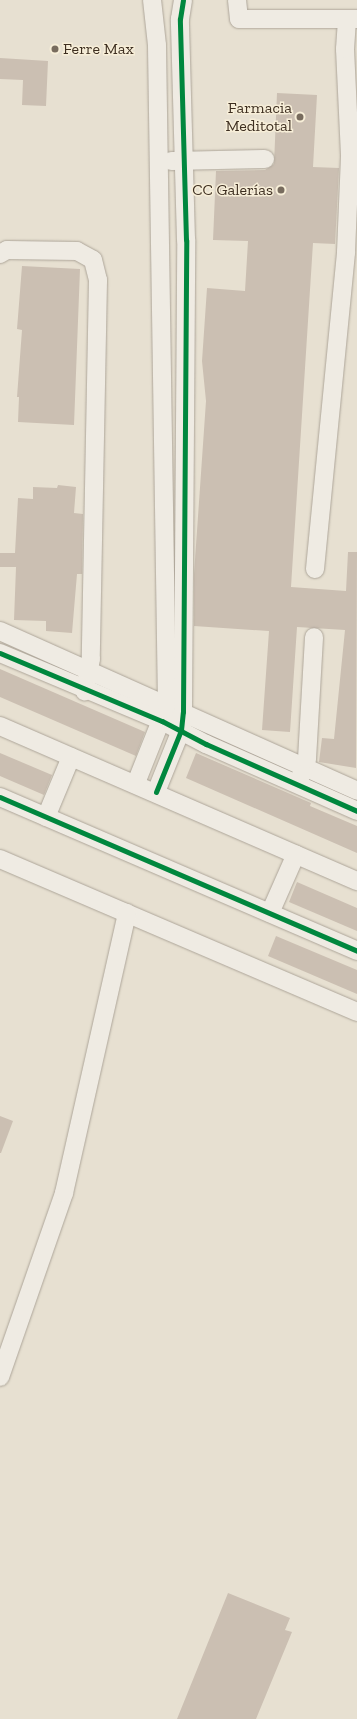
<!DOCTYPE html>
<meta charset="utf-8">
<style>
body{margin:0}
#map{position:relative;width:357px;height:1719px;overflow:hidden;background:#e7e0d1;font-family:"Zilla Slab",serif}
div>[style]{position:absolute}
.building>*{inset:0;background:#cbbfb2}
.roads{filter:drop-shadow(0 0 1px #ada599) drop-shadow(0 0 1px #ada599)}
.minor>*{height:18px;margin:-9px;padding:0 9px;transform-origin:9px;border-radius:9px;background:#efebe3}
.cycleway>*{height:5px;margin:-2.5px;padding:0 2.5px;transform-origin:2.5px;border-radius:2.5px;background:#00873e}
.dots>*{width:11px;height:11px;translate:-50% -50%;box-sizing:border-box;border:2px solid #f7eed8;border-radius:50%}
span{translate:-50% -50%;white-space:nowrap;text-align:center;line-height:1.15;-webkit-text-stroke:3px #f7eed8;paint-order:stroke}
.poi-label{font-size:16px;color:#3d2e20}
.left{translate:0 -50%;text-align:left}
.right{translate:-100% -50%;text-align:right}
</style>
<div id="map">
<div class="building">
<div style="clip-path:polygon(0 58px,48px 61px,46px 106px,22px 105px,23px 80px,0 79px)"></div>
<div style="clip-path:polygon(277px 93px,317px 95px,313px 167px,339px 168px,335px 244px,313px 243px,291px 587px,346px 591px,348px 552px,357px 552px,356px 768px,319px 762px,322px 738px,334px 739px,345px 630px,297px 627px,290px 732px,262px 730px,269px 631px,194px 626px,194px 574px,206px 401px,202px 361px,207px 288px,245px 291px,248px 241px,213px 240px,216px 171px,265px 170px,274px 164px)"></div>
<div style="clip-path:polygon(22px 266px,80px 269px,74px 425px,18px 422px,19px 397px,17px 397px,22px 330px,17px 329px)"></div>
<div style="clip-path:polygon(58px 485px,76px 487px,74px 513px,83px 514px,82px 574px,77px 574px,72px 633px,46px 631px,46px 621px,14px 620px,16px 567px,0 567px,0 553px,15px 553px,18px 498px,33px 499px,33px 487px,57px 488px)"></div>
<div style="clip-path:polygon(0 669px,145px 732px,136px 756px,0 697px)"></div>
<div style="clip-path:polygon(0 753px,52px 775px,44px 795px,0 776px)"></div>
<div style="clip-path:polygon(196px 753px,311px 803px,310px 806px,357px 826px,357px 853px,186px 778px)"></div>
<div style="clip-path:polygon(297px 882px,357px 908px,357px 931px,289px 902px)"></div>
<div style="clip-path:polygon(276px 936px,357px 970px,357px 994px,268px 956px)"></div>
<div style="clip-path:polygon(0 1116px,13px 1121px,1px 1153px,0 1153px)"></div>
<div style="clip-path:polygon(228px 1593px,290px 1618px,285px 1630px,292px 1632px,256px 1719px,177px 1719px)"></div>
</div>
<div class="roads">
<div class="minor">
<div style="left:237px;top:0;width:19px;rotate:84deg"></div>
<div style="left:239px;top:19px;width:118px"></div>
<div style="left:171px;top:161px;width:94px;rotate:-1.2deg"></div>
<div style="left:0;top:254px;width:8px;rotate:-30deg"></div>
<div style="left:7px;top:250px;width:70px;rotate:0.8deg"></div>
<div style="left:77px;top:251px;width:18px;rotate:29deg"></div>
<div style="left:93px;top:260px;width:21px;rotate:76deg"></div>
<div style="left:98px;top:280px;width:379px;rotate:91.1deg"></div>
<div style="left:91px;top:659px;width:33px;rotate:101deg"></div>
<div style="left:315px;top:569px;width:319px;rotate:-84.4deg"></div>
<div style="left:346px;top:252px;width:97px;rotate:-87.6deg"></div>
<div style="left:350px;top:155px;width:106px;rotate:-92.7deg"></div>
<div style="left:345px;top:49px;width:29px;rotate:-86deg"></div>
<div style="left:0;top:631px;width:391px;rotate:24.1deg"></div>
<div style="left:0;top:653px;width:176px;rotate:22.8deg"></div>
<div style="left:162px;top:721px;width:50px;rotate:27.6deg"></div>
<div style="left:206px;top:744px;width:165px;rotate:23.9deg"></div>
<div style="left:0;top:726px;width:389px;rotate:23.5deg"></div>
<div style="left:300px;top:778px;width:20px;rotate:-70deg"></div>
<div style="left:307px;top:759px;width:122px;rotate:-86.7deg"></div>
<div style="left:136px;top:783px;width:84px;rotate:-68.3deg"></div>
<div style="left:167px;top:705px;width:660px;rotate:-90.87deg"></div>
<div style="left:157px;top:45px;width:45px;rotate:-96.3deg"></div>
<div style="left:156px;top:792px;width:67px;rotate:-68deg"></div>
<div style="left:181px;top:730px;width:18px;rotate:-84deg"></div>
<div style="left:183px;top:712px;width:472px;rotate:-89.6deg"></div>
<div style="left:186px;top:240px;width:221px;rotate:-91.6deg"></div>
<div style="left:180px;top:19px;width:19px;rotate:-81deg"></div>
<div style="left:0;top:797px;width:389px;rotate:23.3deg"></div>
<div style="left:46px;top:817px;width:65px;rotate:-67.4deg"></div>
<div style="left:0;top:859px;width:388px;rotate:23.2deg"></div>
<div style="left:270px;top:913px;width:64px;rotate:-66.2deg"></div>
<div style="left:0;top:1377px;width:195px;rotate:-70.8deg"></div>
<div style="left:64px;top:1193px;width:287px;rotate:-77.3deg"></div>
</div>
</div>
<div class="cycleway">
<div style="left:0;top:653px;width:176px;rotate:22.8deg"></div>
<div style="left:162px;top:721px;width:50px;rotate:27.6deg"></div>
<div style="left:206px;top:744px;width:165px;rotate:23.9deg"></div>
<div style="left:156px;top:792px;width:67px;rotate:-68deg"></div>
<div style="left:181px;top:730px;width:18px;rotate:-84deg"></div>
<div style="left:183px;top:712px;width:472px;rotate:-89.6deg"></div>
<div style="left:186px;top:240px;width:221px;rotate:-91.6deg"></div>
<div style="left:180px;top:19px;width:19px;rotate:-81deg"></div>
<div style="left:0;top:797px;width:389px;rotate:23.3deg"></div>
</div>
<div class="dots">
<div style="left:55px;top:49px;background:#786c5e"></div>
<div style="left:300px;top:117px;background:#786c5e"></div>
<div style="left:281px;top:190px;background:#786c5e"></div>
</div>
<div class="poi-label">
<span class="left" style="left:63px;top:49px">Ferre Max</span>
<span class="right" style="left:292px;top:117px">Farmacia<br>Meditotal</span>
<span class="right" style="left:273px;top:190px">CC Galerías</span>
</div>
</div>
